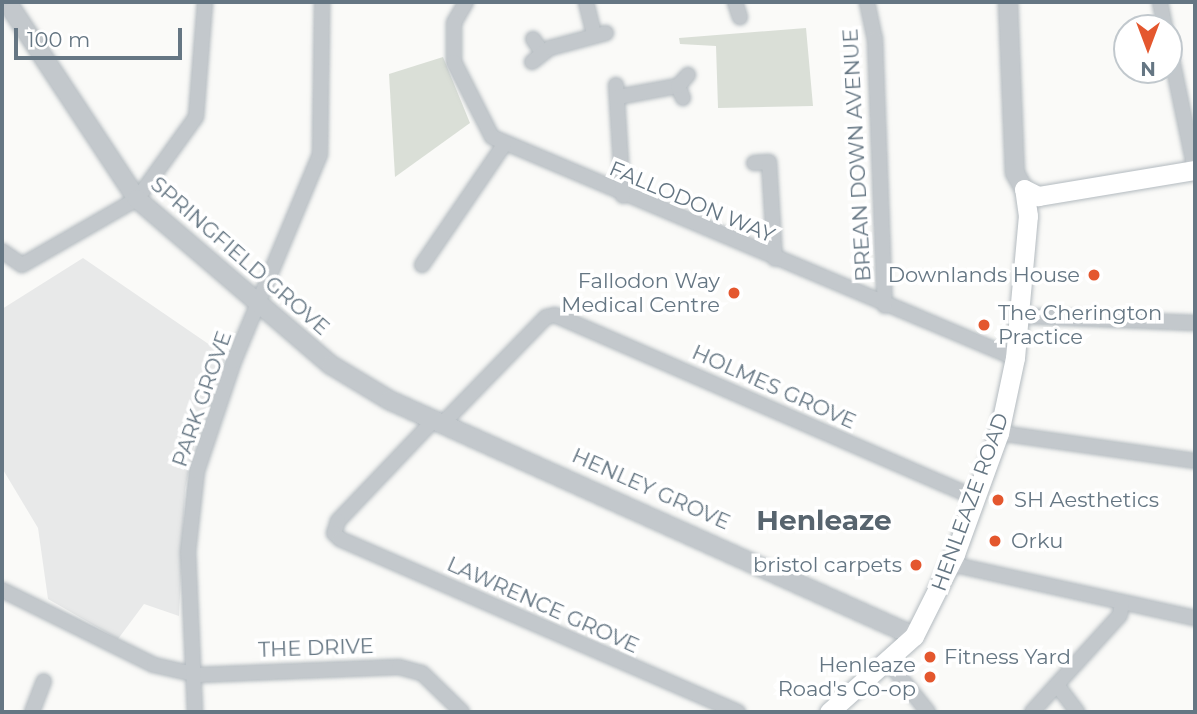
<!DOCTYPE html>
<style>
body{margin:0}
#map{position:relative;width:1197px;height:714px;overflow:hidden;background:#fafaf8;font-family:Montserrat,sans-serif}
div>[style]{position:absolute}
.built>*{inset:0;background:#e8e9e9}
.green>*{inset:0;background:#dadfd7}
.roads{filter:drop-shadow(0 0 2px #b3babf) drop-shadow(0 0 2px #b3babf)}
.minor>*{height:14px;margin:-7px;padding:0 7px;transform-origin:7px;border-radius:7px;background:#c3c8cc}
.tertiary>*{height:18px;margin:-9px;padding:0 9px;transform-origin:9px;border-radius:9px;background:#c3c8cc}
.secondary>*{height:19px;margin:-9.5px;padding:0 9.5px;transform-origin:9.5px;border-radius:9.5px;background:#fff}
.dots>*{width:19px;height:19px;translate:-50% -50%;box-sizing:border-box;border:4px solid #fff;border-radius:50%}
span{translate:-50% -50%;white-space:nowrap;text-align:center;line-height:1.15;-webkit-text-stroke:7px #fff;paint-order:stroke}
.street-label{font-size:21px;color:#657683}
.poi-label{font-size:21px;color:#657683}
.right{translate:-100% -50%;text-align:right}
.left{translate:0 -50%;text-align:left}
.district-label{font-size:28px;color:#57646e;font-weight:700}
.frame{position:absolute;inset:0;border:4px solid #657683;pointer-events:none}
.north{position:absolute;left:1113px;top:14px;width:70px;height:70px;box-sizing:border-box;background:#fff;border:2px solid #c1c8cd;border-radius:50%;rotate:180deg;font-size:19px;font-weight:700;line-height:28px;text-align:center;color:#657683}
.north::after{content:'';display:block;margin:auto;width:24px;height:32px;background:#e4572e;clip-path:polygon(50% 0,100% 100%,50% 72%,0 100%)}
.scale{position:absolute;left:14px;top:28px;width:168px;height:32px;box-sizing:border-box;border:4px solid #657683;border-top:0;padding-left:9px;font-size:21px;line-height:24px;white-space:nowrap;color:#657683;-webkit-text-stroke:5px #fff;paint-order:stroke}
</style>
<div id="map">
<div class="built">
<div style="clip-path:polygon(83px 258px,226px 356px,197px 432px,185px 489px,179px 616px,144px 604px,118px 639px,48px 599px,38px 528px,2px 468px,2px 309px)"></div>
</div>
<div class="green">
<div style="clip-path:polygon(806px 28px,813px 106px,718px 108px,716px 46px,680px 44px,679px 38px)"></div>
<div style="clip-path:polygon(443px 57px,470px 123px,395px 177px,389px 74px)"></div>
</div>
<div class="roads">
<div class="minor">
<div style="left:466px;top:2px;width:24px;rotate:120deg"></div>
<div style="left:454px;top:23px;width:39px;rotate:90deg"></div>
<div style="left:454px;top:62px;width:84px;rotate:63.1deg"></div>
<div style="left:492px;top:137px;width:568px;rotate:22.91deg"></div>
<div style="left:586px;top:2px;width:34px;rotate:76deg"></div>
<div style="left:735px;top:2px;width:16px;rotate:72deg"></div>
<div style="left:867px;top:2px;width:38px;rotate:78deg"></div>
<div style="left:875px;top:39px;width:267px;rotate:87.9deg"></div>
<div style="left:1160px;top:2px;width:26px;rotate:79deg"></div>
<div style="left:533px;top:39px;width:16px;rotate:55deg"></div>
<div style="left:1169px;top:45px;width:127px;rotate:78.2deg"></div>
<div style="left:532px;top:62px;width:23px;rotate:-38deg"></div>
<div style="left:550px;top:48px;width:58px;rotate:-15deg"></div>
<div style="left:616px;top:85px;width:111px;rotate:86.4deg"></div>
<div style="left:618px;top:97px;width:61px;rotate:-10.4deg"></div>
<div style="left:683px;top:98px;width:13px;rotate:-113deg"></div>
<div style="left:678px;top:86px;width:15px;rotate:-48deg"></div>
<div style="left:754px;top:163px;width:15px;rotate:-4deg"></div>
<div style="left:769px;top:162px;width:97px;rotate:86.5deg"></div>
<div style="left:2px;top:251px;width:24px;rotate:35deg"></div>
<div style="left:22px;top:265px;width:133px;rotate:-29.9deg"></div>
<div style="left:137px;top:199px;width:101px;rotate:-54.3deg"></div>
<div style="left:196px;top:117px;width:115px;rotate:-85.5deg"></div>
<div style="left:422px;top:265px;width:145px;rotate:-55.7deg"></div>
<div style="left:1022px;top:316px;width:173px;rotate:2.3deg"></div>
<div style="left:435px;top:419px;width:141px;rotate:133.6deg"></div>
<div style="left:338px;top:521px;width:13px;rotate:108deg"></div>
<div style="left:334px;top:533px;width:8px;rotate:45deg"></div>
<div style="left:340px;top:539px;width:434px;rotate:23.5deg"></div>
<div style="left:444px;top:422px;width:146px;rotate:-45.8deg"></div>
<div style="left:546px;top:317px;width:9px;rotate:-13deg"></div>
<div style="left:555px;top:315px;width:459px;rotate:23.5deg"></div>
<div style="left:999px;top:433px;width:198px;rotate:8.1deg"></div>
<div style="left:951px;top:564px;width:250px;rotate:12.5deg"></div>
<div style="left:2px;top:590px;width:169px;rotate:26.3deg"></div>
<div style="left:154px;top:665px;width:45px;rotate:12.8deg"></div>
<div style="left:198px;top:675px;width:201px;rotate:-2.3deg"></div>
<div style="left:399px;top:667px;width:24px;rotate:15deg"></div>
<div style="left:422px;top:673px;width:56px;rotate:44.3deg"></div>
<div style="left:889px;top:663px;width:63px;rotate:51.5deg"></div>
<div style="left:1057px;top:685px;width:34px;rotate:53deg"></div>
<div style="left:32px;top:712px;width:33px;rotate:-69deg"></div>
<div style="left:195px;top:712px;width:160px;rotate:-92.5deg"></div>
<div style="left:188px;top:552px;width:81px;rotate:-83.7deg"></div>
<div style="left:197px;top:471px;width:116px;rotate:-71.4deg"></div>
<div style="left:234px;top:361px;width:224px;rotate:-67.4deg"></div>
<div style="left:320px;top:154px;width:152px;rotate:-89.2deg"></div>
<div style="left:1032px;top:712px;width:131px;rotate:-47.8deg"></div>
<div style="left:1120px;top:615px;width:12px;rotate:-81deg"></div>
</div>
<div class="tertiary">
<div style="left:7px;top:2px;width:236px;rotate:56.6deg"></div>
<div style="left:137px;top:199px;width:255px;rotate:40.6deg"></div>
<div style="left:331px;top:365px;width:68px;rotate:31.1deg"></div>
<div style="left:389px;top:400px;width:576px;rotate:24.21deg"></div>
<div style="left:1008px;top:2px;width:171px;rotate:87.7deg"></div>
<div style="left:1015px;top:173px;width:18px;rotate:61deg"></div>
</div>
<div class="secondary">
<div style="left:1024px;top:189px;width:16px;rotate:27deg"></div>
<div style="left:1038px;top:196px;width:159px;rotate:-9.4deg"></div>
<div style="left:829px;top:712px;width:114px;rotate:-41.8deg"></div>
<div style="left:914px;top:636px;width:92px;rotate:-63.4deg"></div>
<div style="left:955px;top:554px;width:129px;rotate:-70deg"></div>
<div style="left:999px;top:433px;width:77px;rotate:-78deg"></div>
<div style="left:1015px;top:358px;width:143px;rotate:-84.8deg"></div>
<div style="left:1028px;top:216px;width:27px;rotate:-98deg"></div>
</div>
</div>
<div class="dots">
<div style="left:1094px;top:275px;background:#e4572e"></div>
<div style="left:734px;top:293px;background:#e4572e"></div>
<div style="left:984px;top:325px;background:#e4572e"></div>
<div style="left:998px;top:500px;background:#e4572e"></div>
<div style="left:995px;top:541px;background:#e4572e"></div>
<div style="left:916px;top:565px;background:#e4572e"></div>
<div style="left:930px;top:657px;background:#e4572e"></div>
<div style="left:930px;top:677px;background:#e4572e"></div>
</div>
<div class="street-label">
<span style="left:857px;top:155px;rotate:-93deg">BREAN DOWN AVENUE</span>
<span style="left:692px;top:202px;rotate:23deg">FALLODON WAY</span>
<span style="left:240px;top:256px;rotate:41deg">SPRINGFIELD GROVE</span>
<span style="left:774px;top:387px;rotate:24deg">HOLMES GROVE</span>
<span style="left:202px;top:399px;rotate:-71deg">PARK GROVE</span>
<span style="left:651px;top:489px;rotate:24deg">HENLEY GROVE</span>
<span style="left:970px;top:502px;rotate:-70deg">HENLEAZE ROAD</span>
<span style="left:543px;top:605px;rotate:24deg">LAWRENCE GROVE</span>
<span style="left:316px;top:648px;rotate:-2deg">THE DRIVE</span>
</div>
<div class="poi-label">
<span class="right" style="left:1080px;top:275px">Downlands House</span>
<span class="right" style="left:720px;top:293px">Fallodon Way<br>Medical Centre</span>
<span class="left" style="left:998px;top:325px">The Cherington<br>Practice</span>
<span class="left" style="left:1014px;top:500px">SH Aesthetics</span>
<span class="left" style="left:1011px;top:541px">Orku</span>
<span class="right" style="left:902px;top:565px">bristol carpets</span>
<span class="left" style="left:944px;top:657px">Fitness Yard</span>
<span class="right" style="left:916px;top:677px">Henleaze<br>Road's Co-op</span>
</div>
<div class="district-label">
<span style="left:824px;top:520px">Henleaze</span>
</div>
<div class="frame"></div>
<div class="north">N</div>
<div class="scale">100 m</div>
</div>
